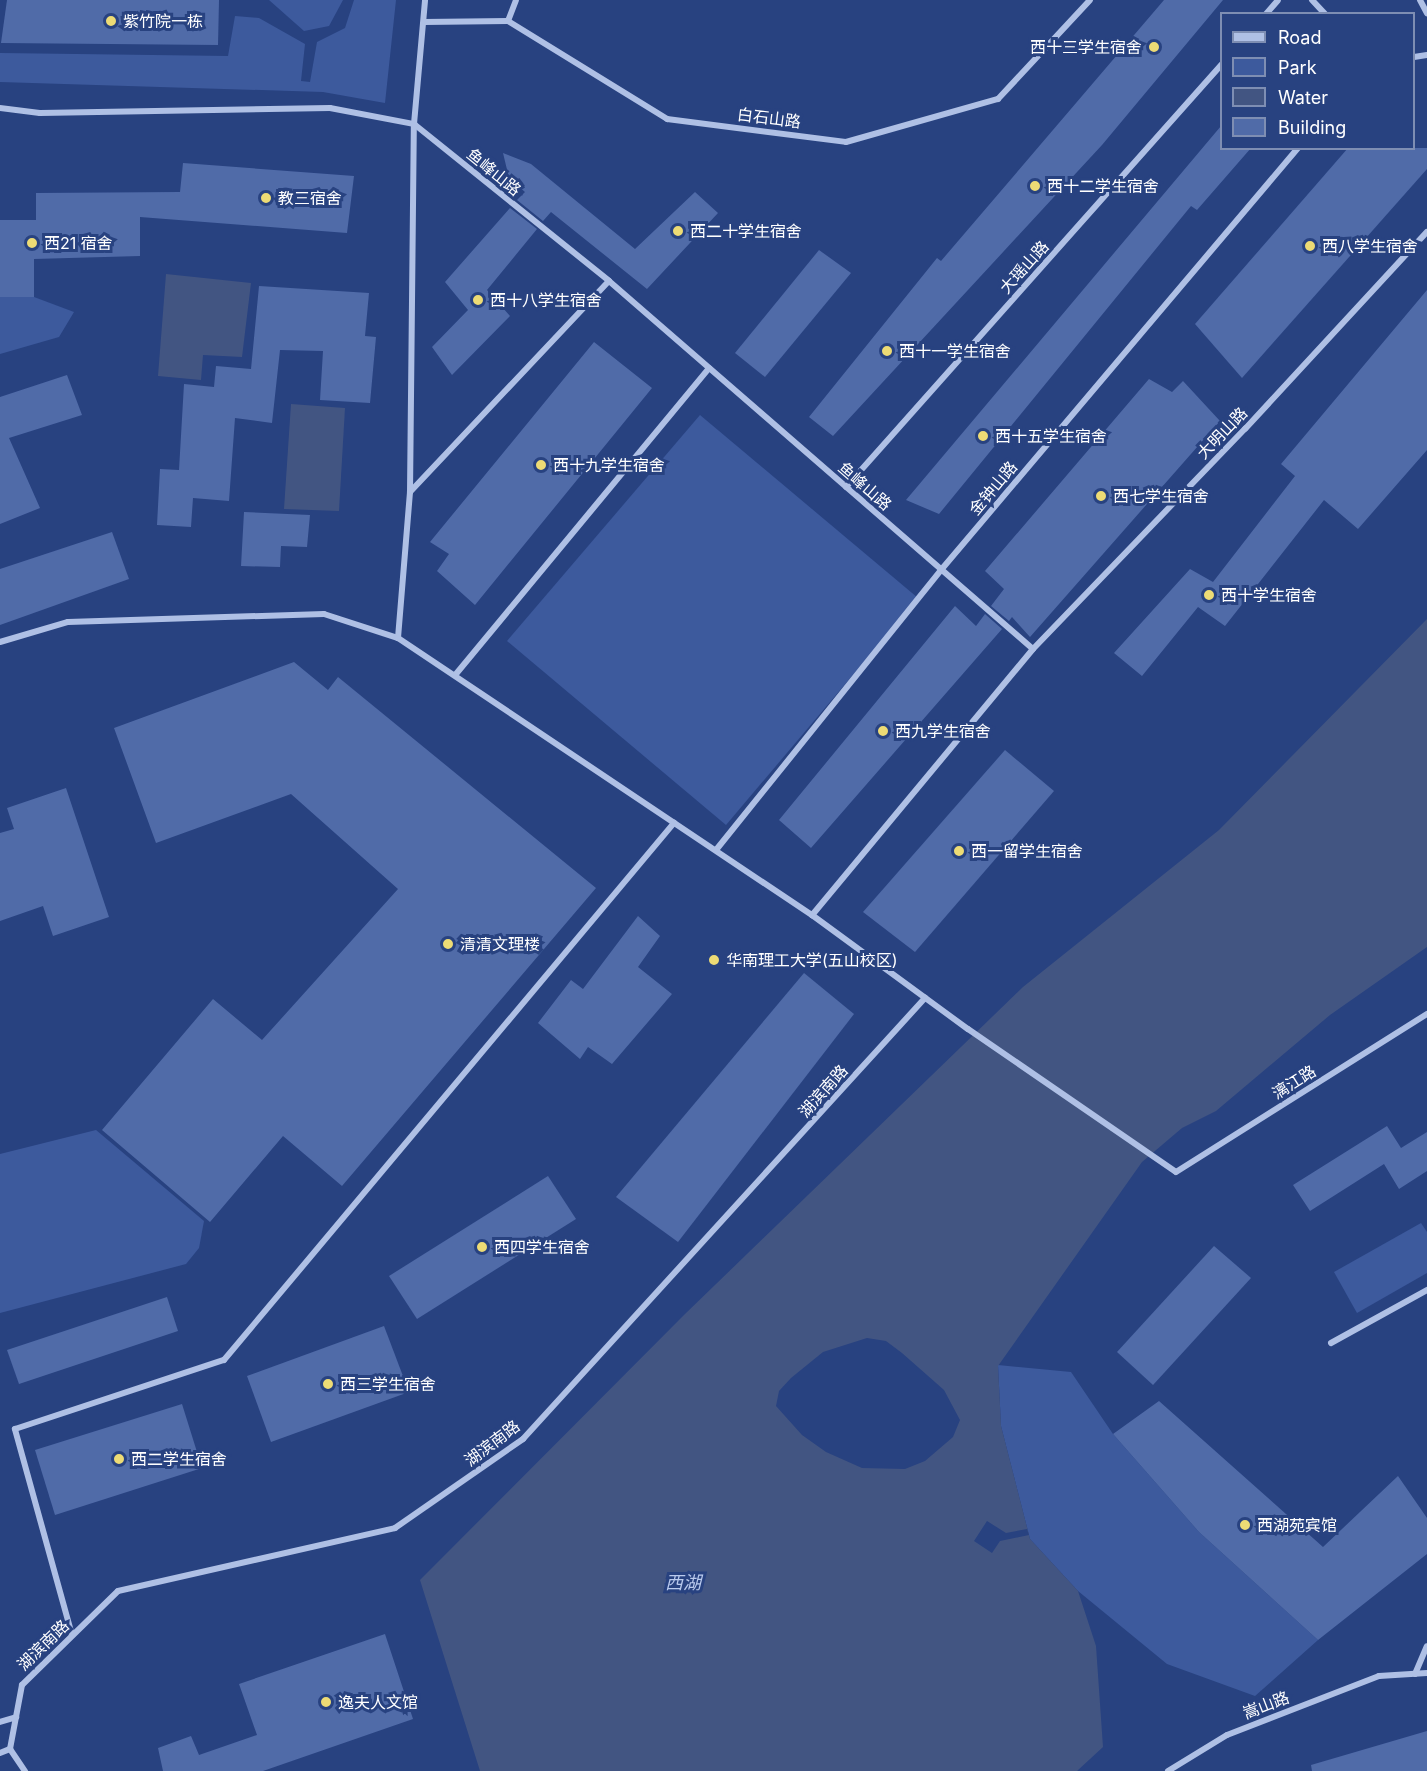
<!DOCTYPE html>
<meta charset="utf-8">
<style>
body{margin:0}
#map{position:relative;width:1427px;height:1771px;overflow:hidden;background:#284280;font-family:Inter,"Noto Sans SC",sans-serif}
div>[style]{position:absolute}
.green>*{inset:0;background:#3d5a9d}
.water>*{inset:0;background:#425582}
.pier>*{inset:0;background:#284280}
.building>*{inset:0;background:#506ba8}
.street>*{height:6px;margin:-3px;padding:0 3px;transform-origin:3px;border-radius:3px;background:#afc0e5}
.dots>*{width:16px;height:16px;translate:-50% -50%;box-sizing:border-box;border:3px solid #284280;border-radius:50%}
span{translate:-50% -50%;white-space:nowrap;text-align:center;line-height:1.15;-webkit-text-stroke:6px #284280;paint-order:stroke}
.poi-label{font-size:16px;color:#fff}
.left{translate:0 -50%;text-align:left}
.right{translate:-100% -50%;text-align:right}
.street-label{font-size:16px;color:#fff}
.water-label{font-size:18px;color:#bacaed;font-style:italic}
.legend{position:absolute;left:1220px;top:12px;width:195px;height:138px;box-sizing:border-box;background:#284280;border:2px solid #7e8eb3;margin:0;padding:8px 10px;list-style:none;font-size:18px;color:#fff}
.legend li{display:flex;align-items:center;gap:12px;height:30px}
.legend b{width:30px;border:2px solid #7e8eb3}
</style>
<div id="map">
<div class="green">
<div style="clip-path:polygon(269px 0,343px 0,329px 26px,304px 31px)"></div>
<div style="clip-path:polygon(354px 0,396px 0,385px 103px,323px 92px,0 82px,0 53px,228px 56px,235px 16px,259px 18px,305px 44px,301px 81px,310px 82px,317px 42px,345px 28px)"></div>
<div style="clip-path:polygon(0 297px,34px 297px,74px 312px,59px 337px,0 354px)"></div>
<div style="clip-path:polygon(700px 415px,918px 598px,726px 825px,507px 641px)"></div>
<div style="clip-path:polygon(96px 1130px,204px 1221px,199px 1248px,186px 1264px,0 1313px,0 1154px)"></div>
<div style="clip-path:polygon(1421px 1223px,1427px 1232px,1427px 1273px,1357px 1313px,1334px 1272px)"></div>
<div style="clip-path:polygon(998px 1365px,1071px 1372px,1113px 1434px,1199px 1532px,1318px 1640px,1255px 1696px,1167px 1664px,1078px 1591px,1030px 1539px,1001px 1426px)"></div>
</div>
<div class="water">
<div style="clip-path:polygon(166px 274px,251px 283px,242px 357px,203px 355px,201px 380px,158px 376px)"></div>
<div style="clip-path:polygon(291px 404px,345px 408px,339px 511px,284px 509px)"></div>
<div style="clip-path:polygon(evenodd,1427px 619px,1427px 947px,1330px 1015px,1216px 1111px,1182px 1128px,1142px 1162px,998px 1366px,1001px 1426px,1030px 1539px,1078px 1591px,1096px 1646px,1103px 1747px,1077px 1771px,480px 1771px,420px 1580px,685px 1314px,1023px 987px,1219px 830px,1427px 619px,867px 1338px,886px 1341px,902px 1353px,944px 1390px,960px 1420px,953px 1437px,925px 1461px,905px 1469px,862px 1468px,826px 1452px,802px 1435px,776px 1406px,779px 1391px,791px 1378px,823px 1352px,867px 1338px)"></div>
</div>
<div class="pier">
<div style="clip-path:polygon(987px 1521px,1006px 1533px,1027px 1529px,1029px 1535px,1000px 1541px,992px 1553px,974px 1541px)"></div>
</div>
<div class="building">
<div style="clip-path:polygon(7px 0,219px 0,218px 45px,1px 43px)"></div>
<div style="clip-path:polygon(1164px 0,1223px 0,1102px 145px,833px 436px,809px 417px,937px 258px,941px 261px)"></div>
<div style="clip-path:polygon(1221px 126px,1221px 148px,1251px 148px,1197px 210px,1191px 206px,939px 514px,906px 500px)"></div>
<div style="clip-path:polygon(1348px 148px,1427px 148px,1427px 169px,1242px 378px,1195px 324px)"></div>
<div style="clip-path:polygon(503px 153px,531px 164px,635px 249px,695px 192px,718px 213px,647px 289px,551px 212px,543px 221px,517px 200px,525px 192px,509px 178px)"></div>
<div style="clip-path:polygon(183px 163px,354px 176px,347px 233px,140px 217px,140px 256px,34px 259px,34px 297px,0 297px,0 220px,36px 220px,36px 193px,180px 192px)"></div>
<div style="clip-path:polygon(510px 208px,537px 229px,487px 290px,510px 316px,452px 375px,432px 347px,468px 310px,445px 282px)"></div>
<div style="clip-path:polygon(819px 250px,851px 273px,765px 377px,735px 353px)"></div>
<div style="clip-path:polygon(259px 286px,369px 293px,365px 336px,376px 337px,370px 403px,320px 400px,323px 351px,280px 350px,272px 423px,235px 418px,229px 501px,193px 498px,191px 527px,157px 525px,160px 469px,179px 470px,184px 384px,214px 387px,216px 366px,251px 369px)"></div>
<div style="clip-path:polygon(1427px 290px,1427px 450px,1358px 529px,1324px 500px,1225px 626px,1198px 607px,1142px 676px,1114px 653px,1190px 569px,1213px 582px,1295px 476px,1281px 464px)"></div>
<div style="clip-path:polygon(594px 342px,652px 388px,475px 605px,437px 571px,449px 554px,430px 542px)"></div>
<div style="clip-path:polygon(67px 375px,82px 415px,9px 438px,40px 508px,0 524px,0 397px)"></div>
<div style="clip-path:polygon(1149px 379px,1172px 392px,1183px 381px,1220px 421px,1030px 637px,1012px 617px,1009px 621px,991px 606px,1004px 589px,985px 571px)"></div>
<div style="clip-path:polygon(244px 512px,310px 515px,307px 547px,281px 546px,280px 567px,241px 566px)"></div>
<div style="clip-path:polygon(112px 532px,129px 579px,0 625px,0 569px)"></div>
<div style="clip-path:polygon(955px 606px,976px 626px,985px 614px,1002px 629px,811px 848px,779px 820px)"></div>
<div style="clip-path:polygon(294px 662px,328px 690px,338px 677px,596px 888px,342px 1186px,283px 1136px,210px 1222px,102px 1130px,213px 999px,262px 1040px,398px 889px,291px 794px,156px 843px,114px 728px)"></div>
<div style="clip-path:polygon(1005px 750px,1054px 791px,915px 952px,863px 912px)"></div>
<div style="clip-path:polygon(66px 788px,109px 917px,53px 936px,43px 906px,0 921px,0 833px,14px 829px,7px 808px)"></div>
<div style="clip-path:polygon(638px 916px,660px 936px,638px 967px,672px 994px,612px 1064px,588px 1047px,580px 1059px,538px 1023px,571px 980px,583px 989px)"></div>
<div style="clip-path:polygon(804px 973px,854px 1014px,678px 1242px,616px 1197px)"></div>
<div style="clip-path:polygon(1387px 1126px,1401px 1148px,1427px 1132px,1427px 1171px,1399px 1189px,1384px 1164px,1310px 1211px,1293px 1185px)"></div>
<div style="clip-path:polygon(548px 1176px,576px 1219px,417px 1319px,389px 1276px)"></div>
<div style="clip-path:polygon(1214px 1246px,1251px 1278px,1153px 1385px,1117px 1352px)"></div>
<div style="clip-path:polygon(167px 1297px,178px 1331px,19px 1384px,7px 1350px)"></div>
<div style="clip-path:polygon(384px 1326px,409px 1392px,271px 1442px,247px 1376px)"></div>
<div style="clip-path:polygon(1159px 1401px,1323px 1547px,1398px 1476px,1427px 1518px,1427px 1554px,1318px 1640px,1199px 1532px,1113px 1434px)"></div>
<div style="clip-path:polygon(182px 1404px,202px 1468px,55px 1515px,35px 1450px)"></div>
<div style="clip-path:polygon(385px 1634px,413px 1719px,263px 1771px,163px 1771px,158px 1748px,191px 1736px,199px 1755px,257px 1735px,239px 1684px)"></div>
<div style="clip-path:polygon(1427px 1731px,1427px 1771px,1312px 1771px,1311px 1765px)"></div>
</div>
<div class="street">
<div style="left:1312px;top:0;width:19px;rotate:47deg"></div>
<div style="left:1420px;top:0;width:15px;rotate:62deg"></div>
<div style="left:1266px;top:14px;width:18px;rotate:-49deg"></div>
<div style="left:508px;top:21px;width:22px;rotate:-69deg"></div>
<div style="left:424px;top:22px;width:84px;rotate:-0.7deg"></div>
<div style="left:508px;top:21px;width:187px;rotate:31.6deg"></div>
<div style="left:667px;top:119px;width:180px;rotate:7.3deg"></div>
<div style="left:846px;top:142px;width:158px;rotate:-15.8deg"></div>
<div style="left:998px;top:99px;width:135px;rotate:-47.1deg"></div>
<div style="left:1414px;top:57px;width:13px;rotate:-9deg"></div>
<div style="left:0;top:108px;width:40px;rotate:7.1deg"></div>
<div style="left:40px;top:113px;width:290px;rotate:-1deg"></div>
<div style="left:330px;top:108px;width:86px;rotate:10.8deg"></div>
<div style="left:414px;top:124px;width:250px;rotate:38.8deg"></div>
<div style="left:609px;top:281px;width:561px;rotate:40.96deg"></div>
<div style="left:1033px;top:649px;width:346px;rotate:129.7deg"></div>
<div style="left:846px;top:487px;width:566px;rotate:-48.37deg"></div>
<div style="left:410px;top:492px;width:290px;rotate:-46.7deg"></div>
<div style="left:398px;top:638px;width:146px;rotate:-85.3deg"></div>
<div style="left:410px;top:492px;width:368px;rotate:-89.4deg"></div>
<div style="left:414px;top:124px;width:124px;rotate:-84.9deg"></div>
<div style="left:0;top:642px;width:71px;rotate:-16.4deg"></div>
<div style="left:68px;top:622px;width:256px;rotate:-1.8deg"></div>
<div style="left:324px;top:614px;width:78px;rotate:18deg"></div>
<div style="left:398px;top:638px;width:498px;rotate:33.8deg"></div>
<div style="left:812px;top:915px;width:193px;rotate:36.2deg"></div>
<div style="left:968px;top:1029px;width:252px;rotate:34.5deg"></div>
<div style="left:1176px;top:1172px;width:297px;rotate:-32.2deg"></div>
<div style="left:1033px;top:649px;width:306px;rotate:-46.1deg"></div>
<div style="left:1245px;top:429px;width:268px;rotate:-47.3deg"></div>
<div style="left:456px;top:674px;width:397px;rotate:-50.4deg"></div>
<div style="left:716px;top:850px;width:359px;rotate:-51.2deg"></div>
<div style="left:941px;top:570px;width:553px;rotate:-49.77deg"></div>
<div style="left:1331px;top:1343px;width:110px;rotate:-28.9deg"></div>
<div style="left:72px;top:1635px;width:214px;rotate:-105.5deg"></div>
<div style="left:15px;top:1429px;width:220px;rotate:-18.3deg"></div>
<div style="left:224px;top:1360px;width:701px;rotate:-50.04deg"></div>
<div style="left:1415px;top:1674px;width:30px;rotate:-67deg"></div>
<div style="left:0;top:1722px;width:17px;rotate:-17deg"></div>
<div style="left:10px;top:1749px;width:65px;rotate:-79.4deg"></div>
<div style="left:22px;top:1685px;width:134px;rotate:-44.4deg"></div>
<div style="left:118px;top:1591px;width:284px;rotate:-12.8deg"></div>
<div style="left:395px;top:1528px;width:156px;rotate:-34.8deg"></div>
<div style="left:523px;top:1439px;width:597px;rotate:-47.65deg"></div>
<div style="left:10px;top:1749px;width:27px;rotate:56deg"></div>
<div style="left:0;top:1753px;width:11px;rotate:-22deg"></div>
<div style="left:1168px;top:1771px;width:69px;rotate:-31.4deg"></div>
<div style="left:1227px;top:1735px;width:163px;rotate:-21.2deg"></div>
<div style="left:1379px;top:1676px;width:48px;rotate:-3.6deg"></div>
</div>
<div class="dots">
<div style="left:111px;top:21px;background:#eddb75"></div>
<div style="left:1154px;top:47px;background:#eddb75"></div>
<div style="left:1035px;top:186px;background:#eddb75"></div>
<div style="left:266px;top:198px;background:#eddb75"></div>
<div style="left:678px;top:231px;background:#eddb75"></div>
<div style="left:32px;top:243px;background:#eddb75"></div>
<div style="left:1310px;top:246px;background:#eddb75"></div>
<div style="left:478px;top:300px;background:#eddb75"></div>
<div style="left:887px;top:351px;background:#eddb75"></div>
<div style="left:983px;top:436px;background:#eddb75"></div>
<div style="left:541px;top:465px;background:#eddb75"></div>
<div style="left:1101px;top:496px;background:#eddb75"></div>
<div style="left:1209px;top:595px;background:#eddb75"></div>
<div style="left:883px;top:731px;background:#eddb75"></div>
<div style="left:959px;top:851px;background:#eddb75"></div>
<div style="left:448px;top:944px;background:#eddb75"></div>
<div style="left:714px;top:960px;background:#eddb75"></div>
<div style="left:482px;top:1247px;background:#eddb75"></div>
<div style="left:328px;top:1384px;background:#eddb75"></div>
<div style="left:119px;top:1459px;background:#eddb75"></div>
<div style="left:1245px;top:1525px;background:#eddb75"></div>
<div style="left:326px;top:1702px;background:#eddb75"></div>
</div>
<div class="poi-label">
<span class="left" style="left:123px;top:21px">紫竹院一栋</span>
<span class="right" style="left:1142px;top:47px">西十三学生宿舍</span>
<span class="left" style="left:1047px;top:186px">西十二学生宿舍</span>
<span class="left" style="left:278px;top:198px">教三宿舍</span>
<span class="left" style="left:690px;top:231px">西二十学生宿舍</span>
<span class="left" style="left:44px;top:243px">西21 宿舍</span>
<span class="left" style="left:1322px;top:246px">西八学生宿舍</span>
<span class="left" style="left:490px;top:300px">西十八学生宿舍</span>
<span class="left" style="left:899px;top:351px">西十一学生宿舍</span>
<span class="left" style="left:995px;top:436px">西十五学生宿舍</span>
<span class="left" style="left:553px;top:465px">西十九学生宿舍</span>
<span class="left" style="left:1113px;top:496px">西七学生宿舍</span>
<span class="left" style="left:1221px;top:595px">西十学生宿舍</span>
<span class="left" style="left:895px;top:731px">西九学生宿舍</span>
<span class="left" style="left:971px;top:851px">西一留学生宿舍</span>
<span class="left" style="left:460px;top:944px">清清文理楼</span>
<span class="left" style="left:726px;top:960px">华南理工大学(五山校区)</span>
<span class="left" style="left:494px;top:1247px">西四学生宿舍</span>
<span class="left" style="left:340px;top:1384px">西三学生宿舍</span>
<span class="left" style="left:131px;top:1459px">西二学生宿舍</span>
<span class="left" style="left:1257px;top:1525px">西湖苑宾馆</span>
<span class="left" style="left:338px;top:1702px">逸夫人文馆</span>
</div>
<div class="street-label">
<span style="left:769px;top:118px;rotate:7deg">白石山路</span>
<span style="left:494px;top:172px;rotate:39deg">鱼峰山路</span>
<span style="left:1024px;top:267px;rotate:-48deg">大瑶山路</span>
<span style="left:1222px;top:433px;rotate:-46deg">大明山路</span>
<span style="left:865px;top:486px;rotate:41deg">鱼峰山路</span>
<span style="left:993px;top:488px;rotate:-50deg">金钟山路</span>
<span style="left:1294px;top:1082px;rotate:-32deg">漓江路</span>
<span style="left:823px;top:1091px;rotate:-48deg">湖滨南路</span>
<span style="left:492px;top:1443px;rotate:-37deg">湖滨南路</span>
<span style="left:43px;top:1645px;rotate:-44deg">湖滨南路</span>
<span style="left:1266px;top:1705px;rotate:-21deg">嵩山路</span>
</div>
<div class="water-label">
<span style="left:683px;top:1583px">西湖</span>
</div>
<ul class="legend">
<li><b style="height:8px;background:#afc0e5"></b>Road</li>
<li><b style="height:16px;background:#3d5a9d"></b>Park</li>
<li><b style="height:16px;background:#425582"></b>Water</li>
<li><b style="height:16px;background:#506ba8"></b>Building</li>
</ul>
</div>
